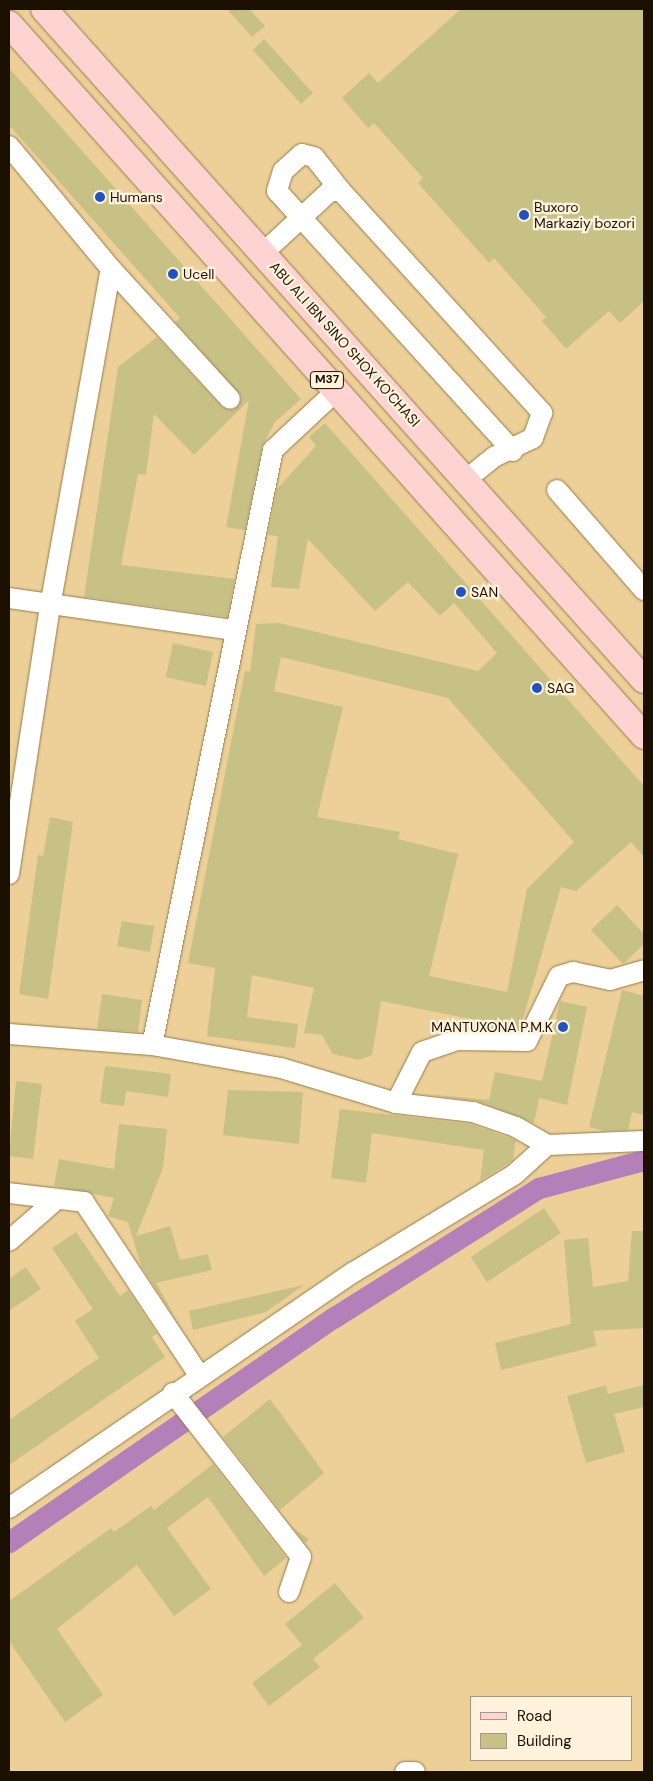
<!DOCTYPE html>
<style>
body{margin:0}
#map{position:relative;width:653px;height:1781px;overflow:hidden;background:#edcf98;font-family:"DM Sans",sans-serif}
div>[style]{position:absolute}
.canal>*{height:21px;margin:-10.5px;padding:0 10.5px;transform-origin:10.5px;border-radius:10.5px;background:#b380ba}
.building>*{inset:0;background:#c7c185}
.roads{filter:drop-shadow(0 0 1px #967b46) drop-shadow(0 0 1px #967b46)}
.minor>*{height:20px;margin:-10px;padding:0 10px;transform-origin:10px;border-radius:10px;background:#fff}
.major>*{height:26px;margin:-13px;padding:0 13px;transform-origin:13px;border-radius:13px;background:#fed3d1}
.dots>*{width:14px;height:14px;translate:-50% -50%;box-sizing:border-box;border:2px solid #fff3dd;border-radius:50%}
span{translate:-50% -50%;white-space:nowrap;text-align:center;line-height:1.15;-webkit-text-stroke:4.5px #fff3dd;paint-order:stroke}
.shield-label span{padding:1px 4px;background:#fff3dd;border:1px solid;border-radius:4px;-webkit-text-stroke-width:0}
.shield-label{font-size:12px;color:#1b1000;font-weight:700}
.poi-label{font-size:14px;color:#1b1000}
.left{translate:0 -50%;text-align:left}
.right{translate:-100% -50%;text-align:right}
.street-label{font-size:14px;color:#1b1000}
.frame{position:absolute;inset:0;border:10px solid #1b1000;pointer-events:none}
.legend{position:absolute;left:470px;top:1696px;width:162px;height:65px;box-sizing:border-box;background:#fff3dd;border:1px solid #a49885;margin:0;padding:6px 9px;list-style:none;font-size:15px;color:#1b1000}
.legend li{display:flex;align-items:center;gap:10px;height:25px}
.legend b{width:25px;border:1px solid #a49885}
</style>
<div id="map">
<div class="canal">
<div style="left:9px;top:1542px;width:394px;rotate:-34.7deg"></div>
<div style="left:333px;top:1318px;width:244px;rotate:-32.3deg"></div>
<div style="left:539px;top:1188px;width:109px;rotate:-14.9deg"></div>
</div>
<div class="building">
<div style="clip-path:polygon(227px 9px,249px 9px,265px 26px,252px 37px)"></div>
<div style="clip-path:polygon(461px 9px,644px 9px,644px 301px,620px 323px,609px 311px,566px 349px,542px 321px,546px 317px,494px 258px,489px 263px,418px 183px,423px 178px,374px 123px,368px 128px,342px 98px,369px 73px,378px 83px)"></div>
<div style="clip-path:polygon(264px 39px,313px 93px,301px 104px,253px 50px)"></div>
<div style="clip-path:polygon(9px 68px,301px 399px,275px 422px,262px 447px,245px 530px,226px 527px,249px 400px,194px 455px,154px 414px,146px 475px,138px 474px,121px 565px,235px 579px,227px 617px,84px 597px,118px 367px,157px 337px,222px 407px,233px 410px,242px 397px,175px 322px,180px 318px,9px 125px)"></div>
<div style="clip-path:polygon(evenodd,325px 423px,644px 786px,644px 857px,631px 842px,576px 891px,561px 887px,520px 1029px,381px 1001px,372px 1055px,359px 1060px,333px 1054px,322px 1035px,304px 1033px,314px 988px,252px 975px,247px 1017px,298px 1024px,295px 1048px,207px 1036px,215px 968px,188px 963px,245px 671px,250px 672px,256px 624px,279px 623px,478px 671px,497px 653px,454px 603px,440px 616px,408px 582px,375px 611px,308px 539px,299px 589px,271px 587px,278px 536px,268px 535px,277px 489px,316px 446px,309px 437px,325px 423px,281px 657px,448px 698px,574px 842px,527px 889px,507px 992px,429px 976px,458px 854px,398px 839px,400px 832px,317px 817px,343px 707px,274px 691px,281px 657px)"></div>
<div style="clip-path:polygon(173px 643px,213px 652px,206px 686px,166px 677px)"></div>
<div style="clip-path:polygon(50px 817px,73px 822px,48px 999px,19px 994px,38px 855px,43px 856px)"></div>
<div style="clip-path:polygon(617px 905px,644px 934px,644px 944px,623px 964px,591px 930px)"></div>
<div style="clip-path:polygon(122px 921px,154px 926px,150px 952px,117px 946px)"></div>
<div style="clip-path:polygon(622px 990px,644px 996px,644px 1115px,632px 1112px,628px 1130px,604px 1131px,589px 1127px)"></div>
<div style="clip-path:polygon(102px 994px,142px 1000px,138px 1032px,97px 1029px)"></div>
<div style="clip-path:polygon(560px 1001px,587px 1007px,567px 1105px,539px 1098px,534px 1123px,477px 1101px,424px 1094px,489px 1100px,495px 1072px,542px 1081px)"></div>
<div style="clip-path:polygon(105px 1066px,171px 1074px,168px 1097px,126px 1091px,124px 1106px,100px 1103px)"></div>
<div style="clip-path:polygon(16px 1081px,42px 1084px,33px 1159px,9px 1156px)"></div>
<div style="clip-path:polygon(228px 1090px,303px 1092px,299px 1144px,223px 1135px)"></div>
<div style="clip-path:polygon(340px 1109px,470px 1124px,516px 1140px,513px 1160px,480px 1181px,484px 1150px,372px 1133px,366px 1183px,331px 1178px)"></div>
<div style="clip-path:polygon(119px 1124px,167px 1129px,163px 1168px,136px 1236px,170px 1226px,180px 1260px,208px 1254px,212px 1270px,156px 1283px,178px 1322px,141px 1266px,128px 1222px,108px 1216px,114px 1198px,54px 1186px,59px 1159px,114px 1169px)"></div>
<div style="clip-path:polygon(544px 1208px,561px 1233px,487px 1282px,471px 1257px)"></div>
<div style="clip-path:polygon(632px 1231px,644px 1231px,644px 1328px,593px 1331px,597px 1346px,501px 1370px,495px 1343px,571px 1324px,564px 1240px,588px 1238px,593px 1287px,628px 1281px)"></div>
<div style="clip-path:polygon(76px 1232px,120px 1296px,128px 1290px,157px 1334px,152px 1337px,165px 1357px,9px 1465px,9px 1420px,99px 1358px,75px 1321px,93px 1309px,52px 1248px)"></div>
<div style="clip-path:polygon(26px 1267px,41px 1289px,9px 1311px,9px 1279px)"></div>
<div style="clip-path:polygon(304px 1285px,266px 1312px,193px 1330px,189px 1311px)"></div>
<div style="clip-path:polygon(606px 1385px,608px 1394px,644px 1385px,644px 1407px,614px 1414px,625px 1452px,586px 1463px,567px 1396px)"></div>
<div style="clip-path:polygon(270px 1399px,324px 1473px,280px 1510px,223px 1437px)"></div>
<div style="clip-path:polygon(213px 1464px,286px 1558px,264px 1576px,208px 1497px,167px 1528px,211px 1589px,174px 1616px,137px 1565px,57px 1629px,103px 1695px,65px 1722px,9px 1641px,9px 1601px,111px 1528px,114px 1532px,151px 1506px,154px 1510px)"></div>
<div style="clip-path:polygon(293px 1528px,309px 1539px,305px 1543px)"></div>
<div style="clip-path:polygon(335px 1583px,364px 1618px,313px 1659px,320px 1667px,269px 1706px,252px 1683px,302px 1645px,285px 1624px)"></div>
</div>
<div class="roads">
<div class="minor">
<div style="left:9px;top:146px;width:160px;rotate:50.3deg"></div>
<div style="left:111px;top:269px;width:176px;rotate:47.5deg"></div>
<div style="left:341px;top:191px;width:43px;rotate:-128.5deg"></div>
<div style="left:314px;top:157px;width:12px;rotate:-166deg"></div>
<div style="left:302px;top:154px;width:25px;rotate:138deg"></div>
<div style="left:283px;top:171px;width:21px;rotate:107deg"></div>
<div style="left:277px;top:191px;width:351px;rotate:47.8deg"></div>
<div style="left:262px;top:254px;width:93px;rotate:-42.8deg"></div>
<div style="left:330px;top:191px;width:11px"></div>
<div style="left:341px;top:191px;width:15px;rotate:48deg"></div>
<div style="left:351px;top:202px;width:285px;rotate:47.8deg"></div>
<div style="left:542px;top:413px;width:27px;rotate:110deg"></div>
<div style="left:533px;top:438px;width:43px;rotate:154deg"></div>
<div style="left:494px;top:457px;width:35px;rotate:141deg"></div>
<div style="left:557px;top:490px;width:133px;rotate:49deg"></div>
<div style="left:9px;top:598px;width:228px;rotate:8.1deg"></div>
<div style="left:9px;top:874px;width:276px;rotate:-81.3deg"></div>
<div style="left:51px;top:601px;width:337px;rotate:-79.8deg"></div>
<div style="left:9px;top:1034px;width:143px;rotate:4.4deg"></div>
<div style="left:152px;top:1045px;width:131px;rotate:10.1deg"></div>
<div style="left:281px;top:1068px;width:120px;rotate:16.9deg"></div>
<div style="left:396px;top:1103px;width:78px;rotate:6.7deg"></div>
<div style="left:473px;top:1112px;width:46px;rotate:19.2deg"></div>
<div style="left:516px;top:1127px;width:36px;rotate:30deg"></div>
<div style="left:152px;top:1045px;width:607px;rotate:-78.51deg"></div>
<div style="left:273px;top:450px;width:86px;rotate:-43.1deg"></div>
<div style="left:396px;top:1103px;width:57px;rotate:-63deg"></div>
<div style="left:422px;top:1052px;width:37px;rotate:-19deg"></div>
<div style="left:457px;top:1040px;width:70px;rotate:0.8deg"></div>
<div style="left:527px;top:1041px;width:72px;rotate:-63.8deg"></div>
<div style="left:559px;top:976px;width:15px;rotate:-16deg"></div>
<div style="left:573px;top:972px;width:38px;rotate:12deg"></div>
<div style="left:610px;top:980px;width:35px;rotate:-16deg"></div>
<div style="left:9px;top:1193px;width:76px;rotate:6.8deg"></div>
<div style="left:84px;top:1202px;width:208px;rotate:56.4deg"></div>
<div style="left:9px;top:1241px;width:64px;rotate:-41.2deg"></div>
<div style="left:173px;top:1393px;width:208px;rotate:52deg"></div>
<div style="left:301px;top:1557px;width:37px;rotate:109deg"></div>
<div style="left:9px;top:1508px;width:418px;rotate:-34.4deg"></div>
<div style="left:354px;top:1272px;width:188px;rotate:-31.3deg"></div>
<div style="left:515px;top:1174px;width:43px;rotate:-42.2deg"></div>
<div style="left:547px;top:1145px;width:97px;rotate:-2.4deg"></div>
<div style="left:405px;top:1772px;width:10px"></div>
</div>
<div class="major">
<div style="left:44px;top:9px;width:900px;rotate:48.2deg"></div>
<div style="left:9px;top:24px;width:954px;rotate:48.27deg"></div>
</div>
</div>
<div class="dots">
<div style="left:100px;top:197px;background:#2053c1"></div>
<div style="left:524px;top:215px;background:#2053c1"></div>
<div style="left:173px;top:274px;background:#2053c1"></div>
<div style="left:461px;top:592px;background:#2053c1"></div>
<div style="left:537px;top:688px;background:#2053c1"></div>
<div style="left:563px;top:1027px;background:#2053c1"></div>
</div>
<div class="shield-label">
<span style="left:327px;top:380px">M37</span>
</div>
<div class="poi-label">
<span class="left" style="left:110px;top:197px">Humans</span>
<span class="left" style="left:534px;top:215px">Buxoro<br>Markaziy bozori</span>
<span class="left" style="left:183px;top:274px">Ucell</span>
<span class="left" style="left:471px;top:592px">SAN</span>
<span class="left" style="left:547px;top:688px">SAG</span>
<span class="right" style="left:553px;top:1027px">MANTUXONA P.M.K</span>
</div>
<div class="street-label">
<span style="left:345px;top:344px;rotate:48deg">ABU ALI IBN SINO SHOX KO'CHASI</span>
</div>
<div class="frame"></div>
<ul class="legend">
<li><b style="height:6px;background:#fed3d1"></b>Road</li>
<li><b style="height:14px;background:#c7c185"></b>Building</li>
</ul>
</div>
